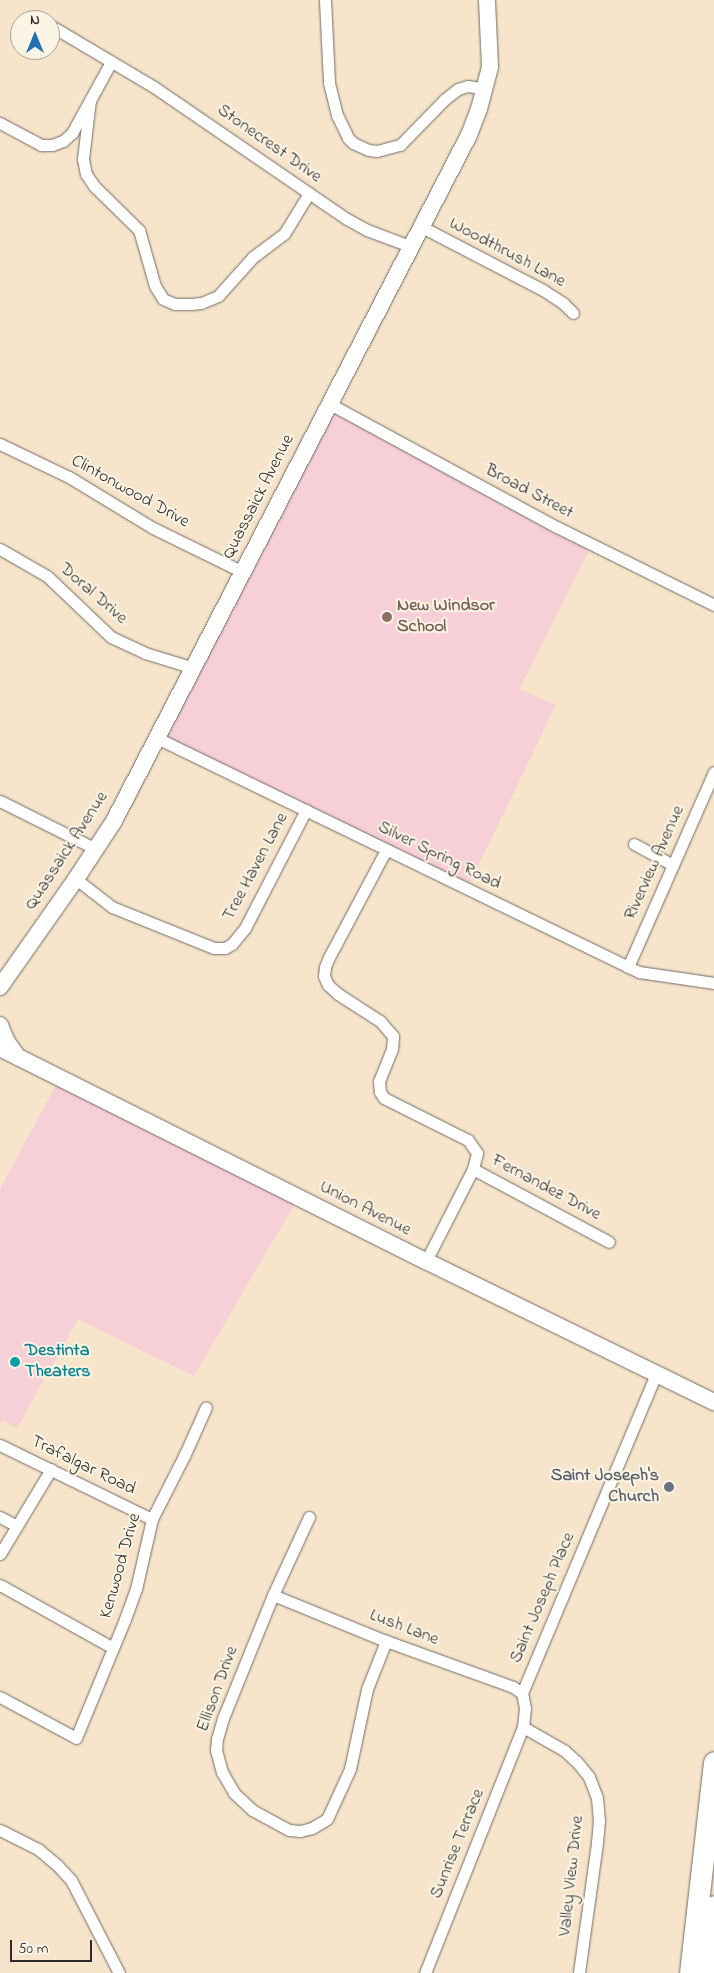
<!DOCTYPE html>
<style>
body{margin:0}
#map{position:relative;width:714px;height:1973px;overflow:hidden;background:#f6e4cb;font-family:"Indie Flower",sans-serif}
div>[style]{position:absolute}
.built>*{inset:0;background:#f6cfd7}
.roads{filter:drop-shadow(0 0 1px #726c63) drop-shadow(0 0 1px #726c63)}
.street>*{height:11px;margin:-5.5px;padding:0 5.5px;transform-origin:5.5px;border-radius:5.5px;background:#fff}
.secondary>*{height:16px;margin:-8px;padding:0 8px;transform-origin:8px;border-radius:8px;background:#fff}
.highway>*{height:21px;margin:-10.5px;padding:0 10.5px;transform-origin:10.5px;border-radius:10.5px;background:#fff}
.dots>*{width:14px;height:14px;translate:-50% -50%;box-sizing:border-box;border:2px solid #fcf5e5;border-radius:50%}
span{translate:-50% -50%;white-space:nowrap;text-align:center;line-height:1.15;-webkit-text-stroke:4px #fcf5e5;paint-order:stroke}
.street-label{font-size:18px;color:#2b2b2b}
.education-label{font-size:18px;color:#785e54;font-weight:700}
.left{translate:0 -50%;text-align:left}
.culture-label{font-size:18px;color:#0d838f;font-weight:700}
.worship-label{font-size:18px;color:#5b616d;font-weight:700}
.right{translate:-100% -50%;text-align:right}
.north{position:absolute;left:10px;top:10px;width:50px;height:50px;box-sizing:border-box;background:#fcf5e5;border:1px solid #a8a49b;border-radius:50%;rotate:0deg;font-size:14px;font-weight:700;line-height:20px;text-align:center;color:#2b2b2b}
.north::after{content:'';display:block;margin:auto;width:18px;height:22px;background:#1f6fb2;clip-path:polygon(50% 0,100% 100%,50% 72%,0 100%)}
.scale{position:absolute;left:10px;top:1940px;width:82px;height:22px;box-sizing:border-box;border:2px solid #2b2b2b;border-top:0;padding-left:6px;font-size:15px;line-height:18px;white-space:nowrap;color:#2b2b2b;-webkit-text-stroke:4px #fcf5e5;paint-order:stroke}
</style>
<div id="map">
<div class="built">
<div style="clip-path:polygon(330px 404px,592px 545px,519px 689px,556px 705px,467px 889px,157px 738px)"></div>
<div style="clip-path:polygon(60px 1078px,298px 1198px,194px 1376px,78px 1319px,17px 1428px,2px 1421px,0 1423px,0 1189px)"></div>
</div>
<div class="roads">
<div class="street">
<div style="left:325px;top:0;width:83px;rotate:87.2deg"></div>
<div style="left:329px;top:83px;width:33px;rotate:76deg"></div>
<div style="left:337px;top:115px;width:25px;rotate:64deg"></div>
<div style="left:348px;top:138px;width:7px;rotate:45deg"></div>
<div style="left:353px;top:143px;width:17px;rotate:24deg"></div>
<div style="left:369px;top:150px;width:8px;rotate:7deg"></div>
<div style="left:377px;top:151px;width:24px;rotate:-15deg"></div>
<div style="left:400px;top:145px;width:64px;rotate:-45.6deg"></div>
<div style="left:445px;top:99px;width:16px;rotate:-38deg"></div>
<div style="left:458px;top:89px;width:10px;rotate:-17deg"></div>
<div style="left:468px;top:86px;width:17px;rotate:10deg"></div>
<div style="left:53px;top:27px;width:117px;rotate:30.7deg"></div>
<div style="left:154px;top:87px;width:234px;rotate:34.4deg"></div>
<div style="left:347px;top:219px;width:23px;rotate:29deg"></div>
<div style="left:367px;top:230px;width:48px;rotate:20.7deg"></div>
<div style="left:90px;top:100px;width:59px;rotate:96.8deg"></div>
<div style="left:83px;top:159px;width:15px;rotate:79deg"></div>
<div style="left:86px;top:174px;width:14px;rotate:56deg"></div>
<div style="left:94px;top:186px;width:63px;rotate:44.4deg"></div>
<div style="left:139px;top:230px;width:58px;rotate:74.1deg"></div>
<div style="left:155px;top:286px;width:15px;rotate:58deg"></div>
<div style="left:163px;top:299px;width:13px;rotate:23deg"></div>
<div style="left:175px;top:304px;width:16px"></div>
<div style="left:191px;top:304px;width:10px;rotate:-6deg"></div>
<div style="left:201px;top:303px;width:18px;rotate:-22deg"></div>
<div style="left:218px;top:296px;width:52px;rotate:-48.1deg"></div>
<div style="left:253px;top:257px;width:39px;rotate:-37deg"></div>
<div style="left:284px;top:234px;width:48px;rotate:-58.6deg"></div>
<div style="left:0;top:123px;width:47px;rotate:28.2deg"></div>
<div style="left:41px;top:145px;width:11px"></div>
<div style="left:52px;top:145px;width:12px;rotate:-20deg"></div>
<div style="left:63px;top:141px;width:12px;rotate:-42deg"></div>
<div style="left:72px;top:133px;width:81px;rotate:-61.2deg"></div>
<div style="left:422px;top:227px;width:136px;rotate:27.5deg"></div>
<div style="left:543px;top:290px;width:24px;rotate:33deg"></div>
<div style="left:563px;top:303px;width:14px;rotate:45deg"></div>
<div style="left:330px;top:404px;width:258px;rotate:28.5deg"></div>
<div style="left:557px;top:527px;width:175px;rotate:26.4deg"></div>
<div style="left:0;top:444px;width:76px;rotate:25.6deg"></div>
<div style="left:69px;top:477px;width:98px;rotate:31.3deg"></div>
<div style="left:153px;top:528px;width:100px;rotate:26.1deg"></div>
<div style="left:0;top:549px;width:54px;rotate:29.9deg"></div>
<div style="left:47px;top:576px;width:88px;rotate:43.6deg"></div>
<div style="left:111px;top:637px;width:38px;rotate:25deg"></div>
<div style="left:145px;top:653px;width:51px;rotate:17deg"></div>
<div style="left:157px;top:738px;width:536px;rotate:25.9deg"></div>
<div style="left:639px;top:972px;width:76px;rotate:8.3deg"></div>
<div style="left:0;top:801px;width:107px;rotate:26.6deg"></div>
<div style="left:634px;top:844px;width:44px;rotate:28.3deg"></div>
<div style="left:386px;top:850px;width:121px;rotate:118deg"></div>
<div style="left:329px;top:957px;width:11px;rotate:112deg"></div>
<div style="left:325px;top:967px;width:9px;rotate:96deg"></div>
<div style="left:324px;top:976px;width:10px;rotate:66deg"></div>
<div style="left:328px;top:985px;width:13px;rotate:42deg"></div>
<div style="left:338px;top:994px;width:50px;rotate:32.7deg"></div>
<div style="left:380px;top:1021px;width:20px;rotate:49deg"></div>
<div style="left:393px;top:1036px;width:13px;rotate:94deg"></div>
<div style="left:392px;top:1049px;width:35px;rotate:112deg"></div>
<div style="left:379px;top:1081px;width:11px;rotate:85deg"></div>
<div style="left:380px;top:1092px;width:7px;rotate:56deg"></div>
<div style="left:384px;top:1098px;width:94px;rotate:26.6deg"></div>
<div style="left:468px;top:1140px;width:16px;rotate:55deg"></div>
<div style="left:477px;top:1153px;width:16px;rotate:104deg"></div>
<div style="left:473px;top:1169px;width:103px;rotate:117.1deg"></div>
<div style="left:76px;top:879px;width:46px;rotate:37.9deg"></div>
<div style="left:112px;top:907px;width:110px;rotate:21.9deg"></div>
<div style="left:214px;top:948px;width:11px"></div>
<div style="left:225px;top:948px;width:8px;rotate:-30deg"></div>
<div style="left:232px;top:944px;width:21px;rotate:-51deg"></div>
<div style="left:245px;top:928px;width:133px;rotate:-62.7deg"></div>
<div style="left:628px;top:967px;width:213px;rotate:-66.2deg"></div>
<div style="left:473px;top:1169px;width:154px;rotate:28.2deg"></div>
<div style="left:0;top:1445px;width:169px;rotate:26deg"></div>
<div style="left:0;top:1517px;width:19px;rotate:28deg"></div>
<div style="left:309px;top:1517px;width:86px;rotate:114.8deg"></div>
<div style="left:273px;top:1595px;width:133px;rotate:112.1deg"></div>
<div style="left:223px;top:1718px;width:22px;rotate:106deg"></div>
<div style="left:217px;top:1739px;width:11px;rotate:95deg"></div>
<div style="left:216px;top:1750px;width:23px;rotate:75deg"></div>
<div style="left:222px;top:1772px;width:24px;rotate:60deg"></div>
<div style="left:234px;top:1793px;width:25px;rotate:43deg"></div>
<div style="left:252px;top:1810px;width:42px;rotate:28.4deg"></div>
<div style="left:289px;top:1830px;width:11px;rotate:5deg"></div>
<div style="left:300px;top:1831px;width:12px;rotate:-14deg"></div>
<div style="left:312px;top:1828px;width:17px;rotate:-31deg"></div>
<div style="left:327px;top:1819px;width:55px;rotate:-65.3deg"></div>
<div style="left:350px;top:1769px;width:82px;rotate:-78deg"></div>
<div style="left:367px;top:1689px;width:52px;rotate:-68.4deg"></div>
<div style="left:0;top:1554px;width:99px;rotate:-59deg"></div>
<div style="left:0;top:1585px;width:129px;rotate:29.1deg"></div>
<div style="left:273px;top:1595px;width:122px;rotate:22.2deg"></div>
<div style="left:386px;top:1641px;width:135px;rotate:19.9deg"></div>
<div style="left:513px;top:1687px;width:11px;rotate:34deg"></div>
<div style="left:0;top:1697px;width:86px;rotate:28.3deg"></div>
<div style="left:76px;top:1738px;width:129px;rotate:-67.6deg"></div>
<div style="left:125px;top:1619px;width:32px;rotate:-70deg"></div>
<div style="left:136px;top:1589px;width:72px;rotate:-77.1deg"></div>
<div style="left:152px;top:1519px;width:73px;rotate:-63.1deg"></div>
<div style="left:185px;top:1454px;width:51px;rotate:-65.9deg"></div>
<div style="left:523px;top:1727px;width:48px;rotate:29.7deg"></div>
<div style="left:565px;top:1751px;width:16px;rotate:43deg"></div>
<div style="left:577px;top:1762px;width:19px;rotate:51deg"></div>
<div style="left:589px;top:1777px;width:22px;rotate:69deg"></div>
<div style="left:597px;top:1798px;width:22px;rotate:85deg"></div>
<div style="left:599px;top:1820px;width:23px;rotate:95deg"></div>
<div style="left:597px;top:1843px;width:131px;rotate:97.9deg"></div>
<div style="left:0;top:1830px;width:42px;rotate:26.6deg"></div>
<div style="left:38px;top:1849px;width:26px;rotate:40deg"></div>
<div style="left:58px;top:1866px;width:19px;rotate:47deg"></div>
<div style="left:71px;top:1880px;width:105px;rotate:62.7deg"></div>
<div style="left:425px;top:1973px;width:265px;rotate:-68.3deg"></div>
<div style="left:523px;top:1727px;width:19px;rotate:-84deg"></div>
<div style="left:525px;top:1708px;width:15px;rotate:-101deg"></div>
<div style="left:522px;top:1693px;width:346px;rotate:-67.2deg"></div>
</div>
<div class="secondary">
<div style="left:0;top:987px;width:132px;rotate:-54.9deg"></div>
<div style="left:76px;top:879px;width:69px;rotate:-56.8deg"></div>
<div style="left:114px;top:821px;width:772px;rotate:-62.64deg"></div>
<div style="left:469px;top:135px;width:28px;rotate:-69deg"></div>
<div style="left:479px;top:109px;width:43px;rotate:-75.3deg"></div>
<div style="left:490px;top:67px;width:67px;rotate:-92.6deg"></div>
<div style="left:0;top:1025px;width:18px;rotate:68deg"></div>
<div style="left:7px;top:1042px;width:19px;rotate:54deg"></div>
<div style="left:0;top:1048px;width:476px;rotate:26.6deg"></div>
<div style="left:426px;top:1261px;width:321px;rotate:26.1deg"></div>
</div>
<div class="highway">
<div style="left:690px;top:1973px;width:212px;rotate:-83.5deg"></div>
<div style="left:707px;top:1973px;width:67px;rotate:-84deg"></div>
</div>
</div>
<div class="dots">
<div style="left:387px;top:617px;background:#8d6e63"></div>
<div style="left:15px;top:1362px;background:#0f9aa8"></div>
<div style="left:669px;top:1487px;background:#6b7280"></div>
</div>
<div class="street-label">
<span style="left:269px;top:144px;rotate:35deg">Stonecrest Drive</span>
<span style="left:507px;top:253px;rotate:28deg">Woodthrush Lane</span>
<span style="left:130px;top:492px;rotate:29deg">Clintonwood Drive</span>
<span style="left:529px;top:492px;rotate:28deg">Broad Street</span>
<span style="left:259px;top:497px;rotate:-63deg">Quassaick Avenue</span>
<span style="left:93px;top:594px;rotate:41deg">Doral Drive</span>
<span style="left:67px;top:851px;rotate:-57deg">Quassaick Avenue</span>
<span style="left:439px;top:856px;rotate:26deg">Silver Spring Road</span>
<span style="left:655px;top:863px;rotate:-66deg">Riverview Avenue</span>
<span style="left:256px;top:867px;rotate:-62deg">Tree Haven Lane</span>
<span style="left:546px;top:1188px;rotate:28deg">Fernandez Drive</span>
<span style="left:365px;top:1209px;rotate:27deg">Union Avenue</span>
<span style="left:83px;top:1466px;rotate:26deg">Trafalgar Road</span>
<span style="left:121px;top:1566px;rotate:-74deg">Kenwood Drive</span>
<span style="left:543px;top:1598px;rotate:-67deg">Saint Joseph Place</span>
<span style="left:404px;top:1628px;rotate:21deg">Lush Lane</span>
<span style="left:218px;top:1689px;rotate:-70deg">Ellison Drive</span>
<span style="left:458px;top:1844px;rotate:-68deg">Sunrise Terrace</span>
<span style="left:572px;top:1876px;rotate:-84deg">Valley View Drive</span>
</div>
<div class="education-label">
<span class="left" style="left:397px;top:617px">New Windsor<br>School</span>
</div>
<div class="culture-label">
<span class="left" style="left:25px;top:1362px">Destinta<br>Theaters</span>
</div>
<div class="worship-label">
<span class="right" style="left:659px;top:1487px">Saint Joseph's<br>Church</span>
</div>
<div class="north">N</div>
<div class="scale">50 m</div>
</div>
